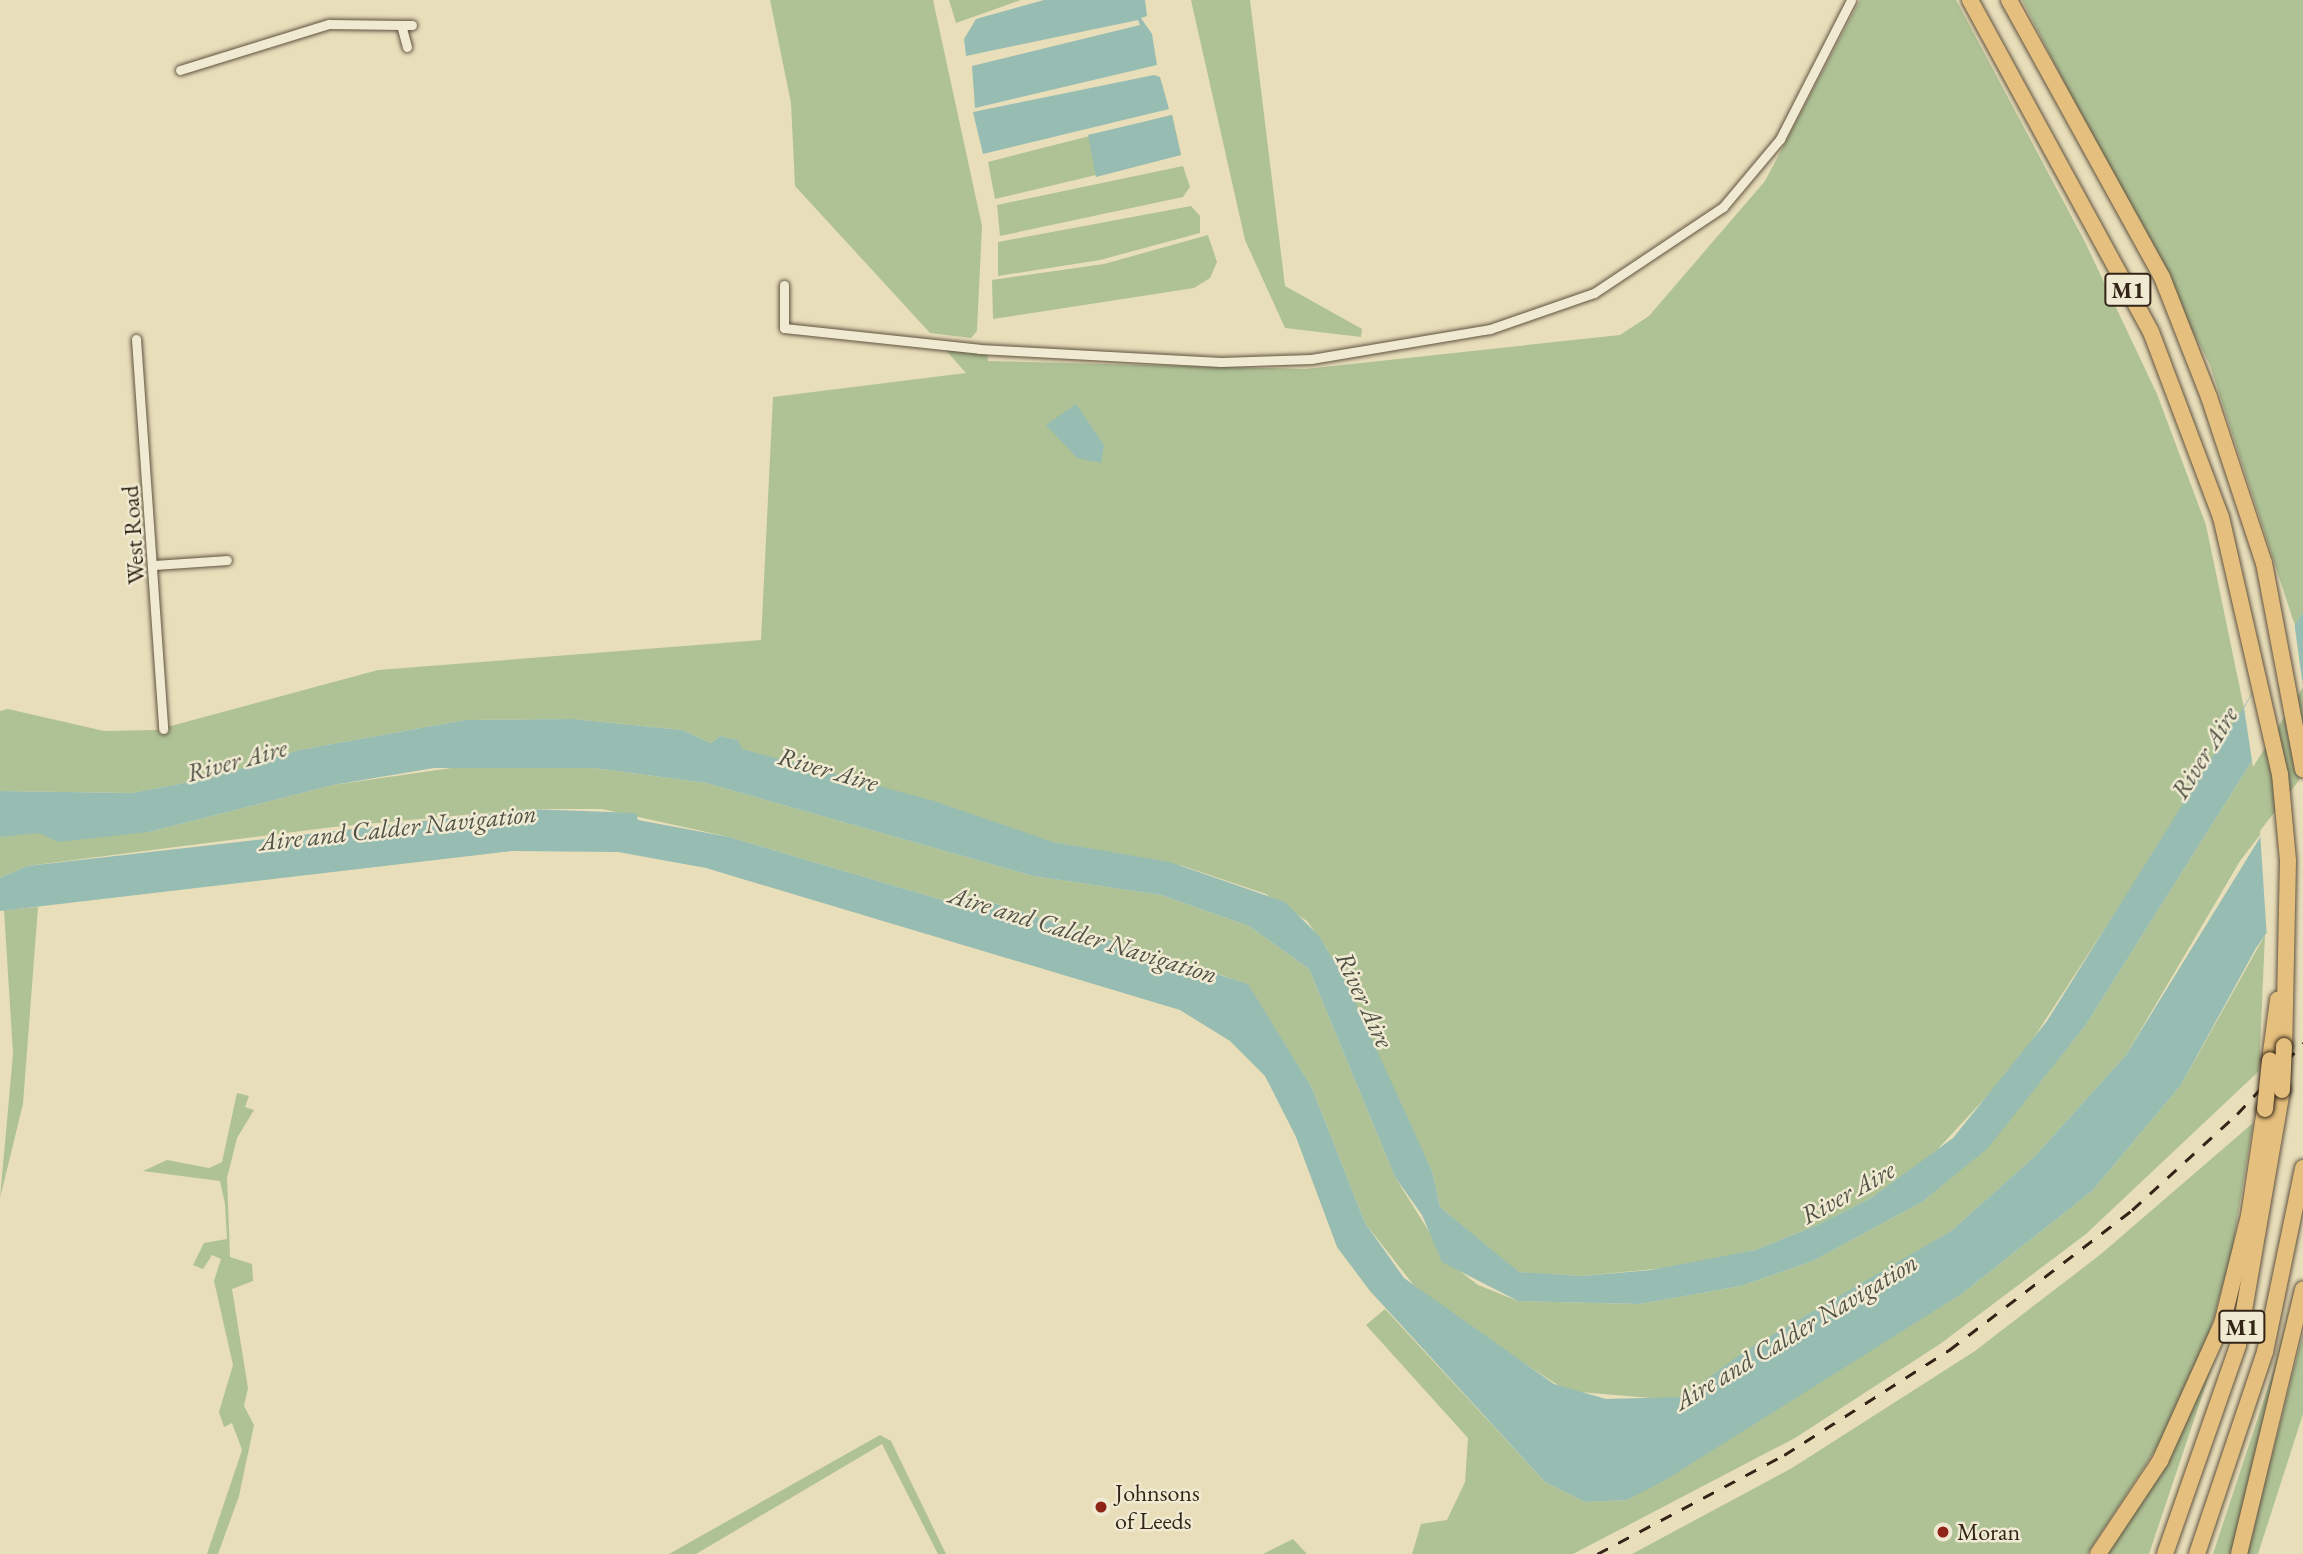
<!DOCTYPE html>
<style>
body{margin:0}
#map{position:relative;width:2303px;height:1554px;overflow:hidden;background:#e8deba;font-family:"EB Garamond",serif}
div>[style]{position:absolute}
.green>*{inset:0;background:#afc295}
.water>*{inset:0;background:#97bcb2}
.pier>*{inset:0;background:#e8deba}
.roads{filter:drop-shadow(0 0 2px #605240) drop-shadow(0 0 2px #605240)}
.street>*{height:9px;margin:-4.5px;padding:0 4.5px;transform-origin:4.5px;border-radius:4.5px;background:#f0ead2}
.highway>*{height:16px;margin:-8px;padding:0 8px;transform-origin:8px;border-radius:8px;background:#e4bf7d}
.rail>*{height:2.5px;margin-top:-1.25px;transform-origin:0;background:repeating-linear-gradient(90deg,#332417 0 12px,transparent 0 24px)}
.bridges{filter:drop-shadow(0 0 2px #332417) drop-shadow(0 0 2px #332417)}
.highway-bridge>*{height:16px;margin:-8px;padding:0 8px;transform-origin:8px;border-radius:8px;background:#e4bf7d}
.dots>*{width:19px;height:19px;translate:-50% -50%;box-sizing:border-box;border:4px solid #f0ead2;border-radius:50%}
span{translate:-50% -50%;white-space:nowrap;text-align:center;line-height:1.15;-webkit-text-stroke:5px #f0ead2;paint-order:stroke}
.shield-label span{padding:2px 5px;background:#f0ead2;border:2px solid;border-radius:5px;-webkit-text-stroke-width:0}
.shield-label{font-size:23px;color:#332417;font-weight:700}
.street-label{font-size:24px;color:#332417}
.poi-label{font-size:24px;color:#332417}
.left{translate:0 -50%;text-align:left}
.water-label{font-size:26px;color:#515246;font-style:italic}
</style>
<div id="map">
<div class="green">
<div style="clip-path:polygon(770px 0,933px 0,982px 226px,977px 331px,971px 338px,930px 333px,795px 186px,791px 103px)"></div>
<div style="clip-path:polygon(949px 0,1021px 0,956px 23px)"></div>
<div style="clip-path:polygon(1191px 0,1250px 0,1285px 286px,1362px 329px,1361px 337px,1285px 328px,1245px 240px)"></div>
<div style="clip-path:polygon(1860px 0,1956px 0,2085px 242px,2157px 394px,2206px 525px,2245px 713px,2016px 1065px,1935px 1152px,1871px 1198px,1815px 1226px,1755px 1250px,1686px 1266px,1582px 1276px,1518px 1272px,1440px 1207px,1432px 1171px,1327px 949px,1307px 921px,1266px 894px,1183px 866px,1053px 842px,741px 749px,738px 740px,720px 736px,711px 743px,682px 730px,573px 719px,465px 720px,299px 750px,211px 778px,131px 793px,0 791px,0 711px,8px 709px,104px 731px,156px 730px,378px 670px,761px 640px,773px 397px,966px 373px,943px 347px,987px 353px,988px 361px,1305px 369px,1620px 335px,1649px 316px,1765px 181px)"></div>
<div style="clip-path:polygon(2022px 0,2303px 0,2303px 612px,2295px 626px,2210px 365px)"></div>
<div style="clip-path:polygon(1172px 115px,1181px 155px,995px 199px,988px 162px)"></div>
<div style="clip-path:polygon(1183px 166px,1190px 187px,1183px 197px,1000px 236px,997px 205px)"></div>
<div style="clip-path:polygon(1191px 206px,1200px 216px,1200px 233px,1100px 260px,998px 276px,998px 242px)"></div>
<div style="clip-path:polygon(1208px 235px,1217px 262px,1210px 278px,1194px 288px,993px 319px,992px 280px,1104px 264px)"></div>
<div style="clip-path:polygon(2303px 680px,2303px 779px,2240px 861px,2126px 1055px,2034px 1157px,1951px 1231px,1675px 1400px,1567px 1391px,1423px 1297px,1365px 1223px,1312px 1088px,1247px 984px,1171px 958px,978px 898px,956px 904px,729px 837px,602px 809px,528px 809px,333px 827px,27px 866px,0 878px,0 837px,19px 832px,149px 832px,333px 785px,479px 764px,594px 768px,706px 783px,1033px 876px,1161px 895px,1249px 926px,1309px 969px,1395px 1177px,1448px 1262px,1478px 1285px,1518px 1301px,1640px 1304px,1741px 1286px,1813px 1261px,1922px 1202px,1987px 1148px,2085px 1026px)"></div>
<div style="clip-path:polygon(38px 907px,23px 1104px,0 1198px,13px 1054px,4px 910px)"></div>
<div style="clip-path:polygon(2265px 935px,2259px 1071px,2086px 1234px,1940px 1344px,1795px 1438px,1573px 1554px,1412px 1554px,1421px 1524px,1447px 1520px,1465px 1482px,1468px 1438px,1366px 1325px,1385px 1309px,1545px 1482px,1585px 1502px,1627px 1500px,1963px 1293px,2092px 1191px,2181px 1085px)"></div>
<div style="clip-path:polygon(237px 1093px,249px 1096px,245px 1107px,254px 1110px,237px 1138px,227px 1178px,230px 1257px,252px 1264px,253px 1281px,232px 1289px,248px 1388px,244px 1406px,254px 1425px,239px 1496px,218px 1554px,207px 1554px,242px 1450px,232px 1423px,224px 1427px,219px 1412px,233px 1365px,214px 1281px,221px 1259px,212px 1255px,203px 1269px,193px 1265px,204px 1243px,227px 1239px,225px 1204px,220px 1181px,143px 1171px,167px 1160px,209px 1168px,222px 1162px)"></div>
<div style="clip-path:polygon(2253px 1123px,2232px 1251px,2206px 1345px,2167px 1432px,2087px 1554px,1632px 1554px,1792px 1468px,1975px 1351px,2101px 1254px)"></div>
<div style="clip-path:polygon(2300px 1271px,2233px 1554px,2213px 1554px,2274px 1369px)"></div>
<div style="clip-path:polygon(2229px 1316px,2149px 1554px,2104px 1554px,2182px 1429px)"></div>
<div style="clip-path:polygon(2303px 1333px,2303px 1414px,2258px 1554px,2247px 1554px)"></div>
<div style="clip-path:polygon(880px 1435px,891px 1441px,946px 1554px,938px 1554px,882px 1444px,696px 1554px,669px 1554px)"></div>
<div style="clip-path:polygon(1293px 1539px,1307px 1554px,1263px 1554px)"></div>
</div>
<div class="water">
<div style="clip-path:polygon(1044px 0,1145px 0,1147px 16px,1141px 18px,1152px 34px,1157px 65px,975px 108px,972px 66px,1140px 25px,1138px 20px,966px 56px,964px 39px,976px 19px)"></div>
<div style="clip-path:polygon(1154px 75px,1160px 77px,1169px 109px,983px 154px,973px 112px)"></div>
<div style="clip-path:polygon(1172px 115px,1181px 155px,1096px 177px,1088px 135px)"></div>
<div style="clip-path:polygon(1076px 404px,1104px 445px,1101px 463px,1077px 458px,1046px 425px)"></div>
<div style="clip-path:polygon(2303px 612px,2303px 680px,2085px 1026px,1988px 1148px,1922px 1202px,1813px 1261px,1741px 1286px,1640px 1304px,1518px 1301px,1442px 1262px,1422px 1215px,1395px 1177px,1309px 969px,1249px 926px,1161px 895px,1033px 876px,706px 783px,594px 768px,434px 768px,333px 785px,149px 832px,59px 842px,39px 833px,0 837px,0 791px,131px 793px,211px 778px,299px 750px,465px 720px,573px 719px,682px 730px,711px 743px,720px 736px,738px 740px,742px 749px,934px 801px,1053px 842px,1170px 862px,1285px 902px,1319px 936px,1344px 978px,1432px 1171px,1440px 1207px,1519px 1272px,1582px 1276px,1651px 1270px,1755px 1250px,1815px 1226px,1871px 1198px,1953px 1138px,2047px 1021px)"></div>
<div style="clip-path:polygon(528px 809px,636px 813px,638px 820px,729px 837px,956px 904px,978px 898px,1248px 984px,1312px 1088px,1365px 1223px,1404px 1278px,1554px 1384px,1606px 1399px,1683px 1397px,1745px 1351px,1951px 1231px,2034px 1157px,2126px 1055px,2261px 836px,2303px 881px,2256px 948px,2181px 1085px,2092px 1191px,1963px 1293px,1667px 1479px,1627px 1500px,1585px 1502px,1545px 1482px,1370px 1291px,1337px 1247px,1296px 1137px,1265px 1076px,1230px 1041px,1180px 1010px,706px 868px,618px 852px,512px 851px,0 911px,0 878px,27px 866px)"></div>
</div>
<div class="pier">
<div style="clip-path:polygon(2294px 621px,2303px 687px,2253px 767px,2244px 708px)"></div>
<div style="clip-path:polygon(2303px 775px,2303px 887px,2267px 939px,2260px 831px)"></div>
</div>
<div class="roads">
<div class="street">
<div style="left:407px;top:47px;width:23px;rotate:-105deg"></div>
<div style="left:401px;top:25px;width:11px"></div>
<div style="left:180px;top:70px;width:156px;rotate:-17.2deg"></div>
<div style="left:329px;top:24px;width:72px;rotate:0.8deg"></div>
<div style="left:784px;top:285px;width:43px;rotate:90deg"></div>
<div style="left:784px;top:328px;width:196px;rotate:6.1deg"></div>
<div style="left:979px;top:349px;width:242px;rotate:3.1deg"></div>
<div style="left:1221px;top:362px;width:90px;rotate:-1.9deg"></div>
<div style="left:1311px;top:359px;width:181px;rotate:-9.5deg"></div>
<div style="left:1490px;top:329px;width:110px;rotate:-19.1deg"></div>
<div style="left:1594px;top:293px;width:155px;rotate:-33.7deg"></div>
<div style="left:1723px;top:207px;width:89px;rotate:-50deg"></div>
<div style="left:1780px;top:139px;width:156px;rotate:-62.9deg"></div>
<div style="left:136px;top:339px;width:391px;rotate:86deg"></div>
<div style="left:155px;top:565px;width:72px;rotate:-4deg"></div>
</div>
<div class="highway">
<div style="left:1970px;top:0;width:378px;rotate:61.4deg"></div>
<div style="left:2151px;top:332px;width:198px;rotate:69.3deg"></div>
<div style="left:2221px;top:517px;width:264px;rotate:77.1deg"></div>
<div style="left:2280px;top:774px;width:87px;rotate:84.7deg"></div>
<div style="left:2288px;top:861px;width:185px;rotate:91.2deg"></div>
<div style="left:2009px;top:0;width:316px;rotate:61.1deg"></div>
<div style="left:2162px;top:277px;width:129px;rotate:68.6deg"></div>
<div style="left:2209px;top:397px;width:175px;rotate:71.7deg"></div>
<div style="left:2264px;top:563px;width:210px;rotate:79.3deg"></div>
<div style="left:2270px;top:1060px;width:61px;rotate:-82.4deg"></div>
<div style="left:2098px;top:1554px;width:112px;rotate:-56.3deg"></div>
<div style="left:2160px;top:1461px;width:150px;rotate:-65.7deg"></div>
<div style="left:2222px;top:1324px;width:111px;rotate:-76deg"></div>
<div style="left:2249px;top:1216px;width:108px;rotate:-81.5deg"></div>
<div style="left:2165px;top:1554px;width:221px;rotate:-70.7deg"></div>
<div style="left:2238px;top:1345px;width:259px;rotate:-80.2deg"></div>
<div style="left:2197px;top:1554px;width:213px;rotate:-71.4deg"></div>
<div style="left:2265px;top:1352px;width:188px;rotate:-78.3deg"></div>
<div style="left:2239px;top:1554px;width:272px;rotate:-76.4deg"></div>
</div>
</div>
<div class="rail">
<div style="left:1597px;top:1554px;width:212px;rotate:-27.9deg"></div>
<div style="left:1784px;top:1455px;width:196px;rotate:-32.5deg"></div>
<div style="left:1949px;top:1350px;width:230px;rotate:-37.4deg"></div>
<div style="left:2132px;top:1210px;width:142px;rotate:-42.4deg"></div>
<div style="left:2237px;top:1114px;width:97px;rotate:-47.1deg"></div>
</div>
<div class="bridges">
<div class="highway-bridge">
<div style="left:2282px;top:1090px;width:44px;rotate:-87.4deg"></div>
<div style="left:2265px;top:1109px;width:49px;rotate:-84.2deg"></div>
</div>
</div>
<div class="dots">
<div style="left:1101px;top:1507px;background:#8f2418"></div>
<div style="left:1943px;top:1532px;background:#8f2418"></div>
</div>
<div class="shield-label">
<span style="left:2128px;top:290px">M1</span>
<span style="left:2242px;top:1327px">M1</span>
</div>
<div class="street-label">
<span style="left:133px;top:535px;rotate:-94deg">West Road</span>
</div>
<div class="poi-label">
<span class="left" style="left:1115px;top:1507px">Johnsons<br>of Leeds</span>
<span class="left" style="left:1957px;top:1532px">Moran</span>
</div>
<div class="water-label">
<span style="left:2205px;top:753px;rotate:-58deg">River Aire</span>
<span style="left:237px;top:761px;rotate:-15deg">River Aire</span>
<span style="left:828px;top:770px;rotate:16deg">River Aire</span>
<span style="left:398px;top:828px;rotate:-6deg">Aire and Calder Navigation</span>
<span style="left:1083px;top:935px;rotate:17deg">Aire and Calder Navigation</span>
<span style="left:1364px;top:1000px;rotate:65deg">River Aire</span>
<span style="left:1848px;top:1193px;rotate:-29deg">River Aire</span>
<span style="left:1796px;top:1332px;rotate:-31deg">Aire and Calder Navigation</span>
</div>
</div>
